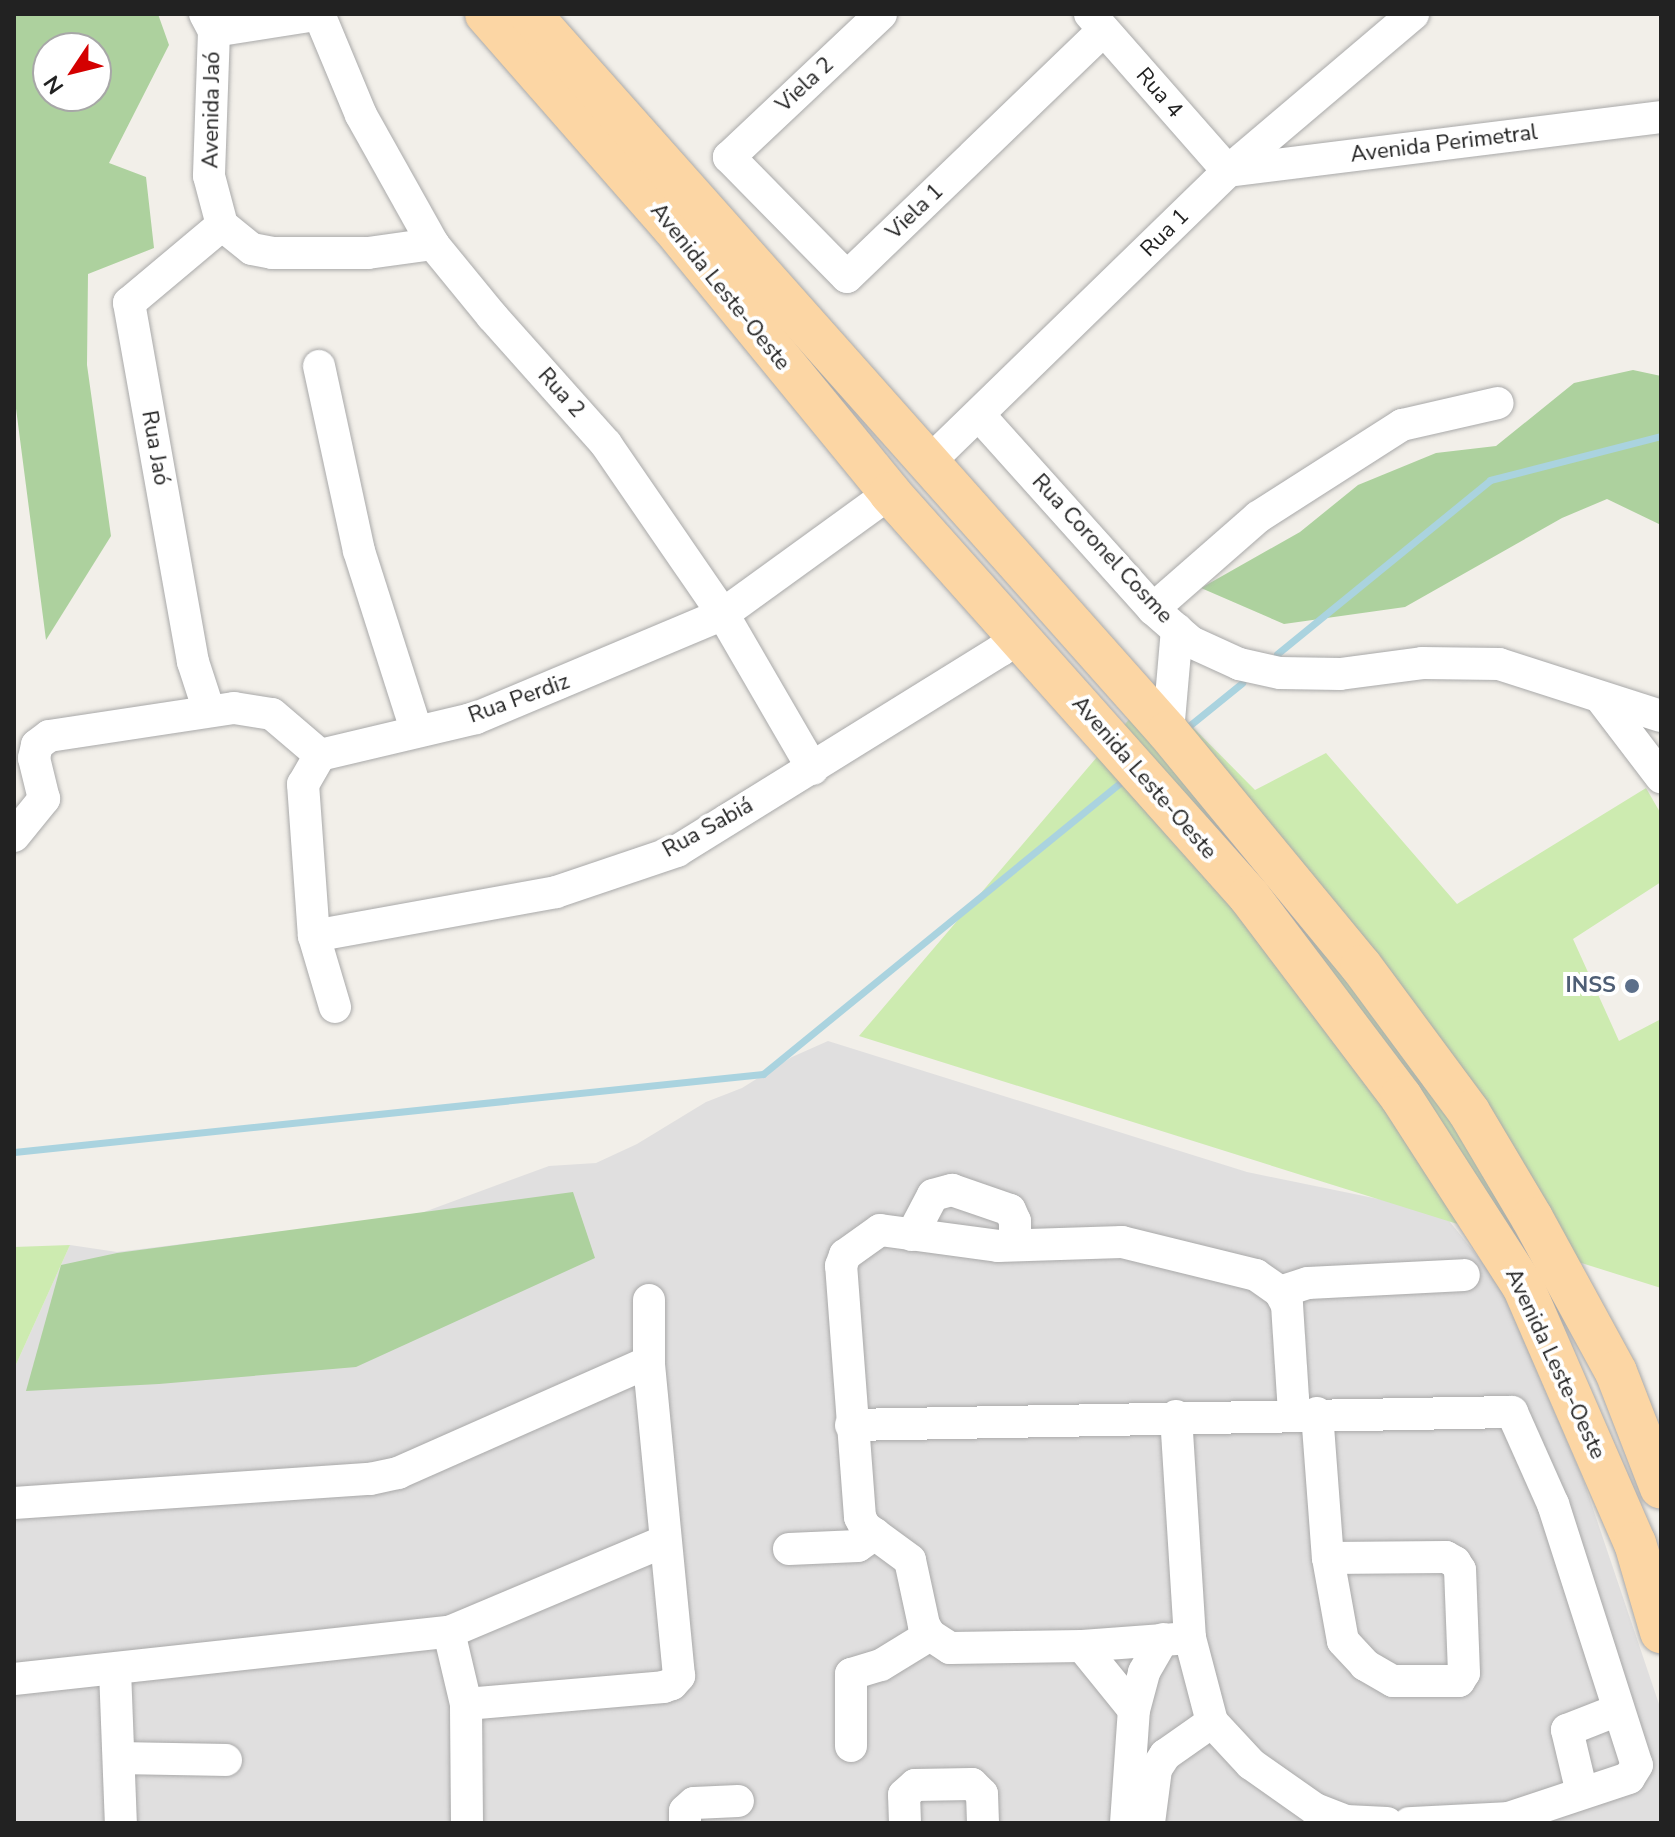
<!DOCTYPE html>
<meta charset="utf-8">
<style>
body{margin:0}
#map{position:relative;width:1675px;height:1837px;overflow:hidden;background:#f2efe9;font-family:"Nunito Sans",sans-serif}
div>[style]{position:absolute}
.residential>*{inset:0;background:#e0dfdf}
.grass>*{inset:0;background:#cdebb0}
.forest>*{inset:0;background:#add19e}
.stream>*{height:7px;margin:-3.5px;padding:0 3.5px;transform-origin:3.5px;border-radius:3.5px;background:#aad3df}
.roads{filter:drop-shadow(0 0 2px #a9a9a9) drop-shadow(0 0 2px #a9a9a9)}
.minor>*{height:32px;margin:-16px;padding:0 16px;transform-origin:16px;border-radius:16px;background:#fff}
.major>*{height:42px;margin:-21px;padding:0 21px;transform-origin:21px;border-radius:21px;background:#fcd6a4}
.dots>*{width:22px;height:22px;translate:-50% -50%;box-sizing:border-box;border:4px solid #fff;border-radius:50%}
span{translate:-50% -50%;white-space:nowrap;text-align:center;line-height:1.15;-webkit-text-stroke:8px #fff;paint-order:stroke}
.street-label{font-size:22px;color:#222}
.service-label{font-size:22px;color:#4e5e75;font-weight:700}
.right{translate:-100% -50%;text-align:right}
.frame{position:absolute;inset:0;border:16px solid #222;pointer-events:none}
.north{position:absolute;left:32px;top:32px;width:80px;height:80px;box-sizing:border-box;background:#fff;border:2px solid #a7a7a7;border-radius:50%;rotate:235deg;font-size:22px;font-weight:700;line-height:32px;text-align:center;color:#222}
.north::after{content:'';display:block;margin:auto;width:28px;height:36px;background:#d40000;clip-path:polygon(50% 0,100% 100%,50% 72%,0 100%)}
</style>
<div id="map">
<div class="residential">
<div style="clip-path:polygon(828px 1041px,1247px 1172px,1442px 1212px,1499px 1283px,1582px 1476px,1661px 1710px,1661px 1823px,14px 1823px,14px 1369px,70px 1245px,117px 1252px,416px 1215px,549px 1166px,596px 1163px,637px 1144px,706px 1102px,742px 1088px,792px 1057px)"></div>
</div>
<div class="grass">
<div style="clip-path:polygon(1155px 689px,1255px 790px,1326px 753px,1457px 904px,1646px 788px,1661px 814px,1661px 882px,1573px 939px,1619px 1041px,1661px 1019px,1661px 1288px,859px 1036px)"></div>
<div style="clip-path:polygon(70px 1245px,14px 1369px,14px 1247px)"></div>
</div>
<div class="forest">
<div style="clip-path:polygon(evenodd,14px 14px,158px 14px,169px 45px,109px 163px,146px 177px,154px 248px,88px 274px,87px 365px,111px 536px,46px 640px,14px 393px,14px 14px,48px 48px,96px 48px,96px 96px,48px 96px,48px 48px)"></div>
<div style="clip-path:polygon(1633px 370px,1661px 376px,1661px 525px,1607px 499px,1562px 518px,1405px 607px,1284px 624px,1201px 588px,1300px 532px,1358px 485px,1436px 453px,1496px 446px,1574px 383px)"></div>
<div style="clip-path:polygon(573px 1192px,595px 1258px,356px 1367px,159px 1384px,26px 1391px,61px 1265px,117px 1253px)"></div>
</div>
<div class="stream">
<div style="left:1277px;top:654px;width:275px;rotate:-39.2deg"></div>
<div style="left:1490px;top:480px;width:177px;rotate:-14.4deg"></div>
<div style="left:1184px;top:730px;width:75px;rotate:-39deg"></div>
<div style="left:14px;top:1152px;width:753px;rotate:-5.95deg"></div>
<div style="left:763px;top:1074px;width:468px;rotate:-39.2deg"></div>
</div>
<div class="roads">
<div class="minor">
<div style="left:205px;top:14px;width:19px;rotate:62deg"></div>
<div style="left:214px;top:31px;width:145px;rotate:92deg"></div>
<div style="left:209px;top:176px;width:51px;rotate:75.1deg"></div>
<div style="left:222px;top:225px;width:38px;rotate:39deg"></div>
<div style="left:252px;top:249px;width:20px;rotate:11deg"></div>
<div style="left:272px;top:253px;width:96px"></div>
<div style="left:368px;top:253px;width:66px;rotate:-7.9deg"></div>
<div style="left:319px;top:14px;width:109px;rotate:67.4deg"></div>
<div style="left:361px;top:115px;width:148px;rotate:60.8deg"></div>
<div style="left:433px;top:244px;width:93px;rotate:50.7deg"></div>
<div style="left:492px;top:316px;width:171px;rotate:48.3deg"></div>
<div style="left:606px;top:444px;width:206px;rotate:55.5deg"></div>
<div style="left:723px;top:614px;width:179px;rotate:59.9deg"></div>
<div style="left:881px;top:14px;width:209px;rotate:136.7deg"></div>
<div style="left:729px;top:157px;width:168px;rotate:45.5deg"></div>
<div style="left:847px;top:277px;width:356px;rotate:-43.9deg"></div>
<div style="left:1090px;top:14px;width:209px;rotate:48.7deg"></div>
<div style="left:1228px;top:171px;width:436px;rotate:-7.1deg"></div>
<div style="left:214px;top:31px;width:108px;rotate:-9deg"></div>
<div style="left:319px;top:366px;width:189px;rotate:77.8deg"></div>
<div style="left:359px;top:551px;width:188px;rotate:72.3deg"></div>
<div style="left:979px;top:415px;width:261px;rotate:48.1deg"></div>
<div style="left:1153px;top:609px;width:50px;rotate:41deg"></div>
<div style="left:1191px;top:642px;width:53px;rotate:24.6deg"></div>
<div style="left:1239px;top:664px;width:42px;rotate:12.4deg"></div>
<div style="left:1280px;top:673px;width:60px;rotate:1deg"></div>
<div style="left:1340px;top:674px;width:83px;rotate:-7.6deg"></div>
<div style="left:1422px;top:663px;width:77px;rotate:0.7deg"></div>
<div style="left:1499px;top:664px;width:170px;rotate:17.8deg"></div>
<div style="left:928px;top:463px;width:419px;rotate:-44.2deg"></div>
<div style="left:1228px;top:171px;width:243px;rotate:-40.3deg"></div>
<div style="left:1153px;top:609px;width:140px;rotate:-41.2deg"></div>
<div style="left:1258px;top:517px;width:171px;rotate:-32.6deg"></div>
<div style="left:1402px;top:425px;width:98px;rotate:-12.9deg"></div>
<div style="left:1600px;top:697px;width:101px;rotate:52.7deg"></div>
<div style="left:209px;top:711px;width:52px;rotate:-108.1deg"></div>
<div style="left:193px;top:662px;width:365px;rotate:-100.1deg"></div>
<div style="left:129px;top:303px;width:121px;rotate:-40deg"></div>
<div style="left:1168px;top:732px;width:103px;rotate:-85deg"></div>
<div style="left:320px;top:755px;width:160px;rotate:-13.3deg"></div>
<div style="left:476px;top:718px;width:268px;rotate:-22.8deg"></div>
<div style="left:723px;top:614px;width:206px;rotate:-35.9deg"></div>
<div style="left:320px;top:755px;width:34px;rotate:120deg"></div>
<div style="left:303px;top:784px;width:152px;rotate:85.9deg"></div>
<div style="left:314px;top:936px;width:74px;rotate:73.5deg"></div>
<div style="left:14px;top:836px;width:48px;rotate:-51deg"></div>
<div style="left:44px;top:799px;width:42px;rotate:-103.7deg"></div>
<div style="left:34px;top:758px;width:13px;rotate:-77deg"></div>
<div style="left:37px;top:745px;width:15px;rotate:-37deg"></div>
<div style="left:49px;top:736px;width:187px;rotate:-8.6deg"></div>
<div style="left:234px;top:708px;width:38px;rotate:9deg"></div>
<div style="left:272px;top:714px;width:63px;rotate:40.5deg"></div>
<div style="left:314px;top:936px;width:246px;rotate:-10.3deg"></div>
<div style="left:556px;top:892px;width:128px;rotate:-18.7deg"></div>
<div style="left:677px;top:851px;width:381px;rotate:-31.8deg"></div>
<div style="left:1001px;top:650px;width:22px;rotate:-43deg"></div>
<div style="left:912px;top:1235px;width:45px;rotate:-62.3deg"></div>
<div style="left:933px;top:1195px;width:20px;rotate:-15deg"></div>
<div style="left:952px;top:1190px;width:61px;rotate:19deg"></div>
<div style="left:1010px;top:1210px;width:12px;rotate:66deg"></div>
<div style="left:1015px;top:1221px;width:24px;rotate:90deg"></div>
<div style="left:1280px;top:1292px;width:29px;rotate:-18deg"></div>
<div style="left:1308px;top:1283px;width:156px;rotate:-2.9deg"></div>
<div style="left:1317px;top:1413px;width:145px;rotate:85.7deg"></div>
<div style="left:1328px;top:1558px;width:84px;rotate:79.8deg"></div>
<div style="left:1343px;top:1641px;width:33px;rotate:47deg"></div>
<div style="left:1365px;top:1665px;width:32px;rotate:30deg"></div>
<div style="left:1393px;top:1681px;width:66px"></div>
<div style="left:1459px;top:1681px;width:9px;rotate:-58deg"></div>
<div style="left:1464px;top:1673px;width:103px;rotate:-92.2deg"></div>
<div style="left:1460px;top:1570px;width:9px;rotate:-122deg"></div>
<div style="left:1455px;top:1562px;width:10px;rotate:-151deg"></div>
<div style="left:1446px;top:1557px;width:118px;rotate:179.5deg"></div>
<div style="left:1176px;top:1416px;width:222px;rotate:86.4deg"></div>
<div style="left:1190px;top:1638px;width:87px;rotate:75.3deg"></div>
<div style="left:1212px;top:1722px;width:57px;rotate:47.1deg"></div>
<div style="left:1251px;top:1764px;width:78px;rotate:35.1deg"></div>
<div style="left:1315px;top:1809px;width:33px;rotate:21deg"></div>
<div style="left:1346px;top:1821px;width:41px;rotate:2.8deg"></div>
<div style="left:851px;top:1425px;width:661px;rotate:-1.13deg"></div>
<div style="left:1512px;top:1412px;width:101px;rotate:66deg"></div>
<div style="left:1553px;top:1504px;width:274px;rotate:72.2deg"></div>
<div style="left:1637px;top:1765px;width:15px;rotate:122deg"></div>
<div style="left:1629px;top:1778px;width:126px;rotate:161.6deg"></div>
<div style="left:1509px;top:1818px;width:100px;rotate:177.1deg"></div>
<div style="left:14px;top:1503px;width:357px;rotate:-3.9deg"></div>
<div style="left:370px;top:1479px;width:29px;rotate:-12deg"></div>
<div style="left:398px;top:1473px;width:274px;rotate:-23.9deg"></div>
<div style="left:789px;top:1549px;width:69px;rotate:-2.5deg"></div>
<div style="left:858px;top:1546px;width:21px;rotate:-35deg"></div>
<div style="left:1190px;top:1638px;width:108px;rotate:175.8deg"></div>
<div style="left:1082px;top:1646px;width:132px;rotate:179.1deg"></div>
<div style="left:950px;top:1648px;width:24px;rotate:-147deg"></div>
<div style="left:930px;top:1635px;width:12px;rotate:-121deg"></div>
<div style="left:924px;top:1625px;width:66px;rotate:-102.2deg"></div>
<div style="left:910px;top:1560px;width:56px;rotate:-143.7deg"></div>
<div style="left:865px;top:1527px;width:11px;rotate:-117deg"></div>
<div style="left:860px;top:1517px;width:252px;rotate:-94.3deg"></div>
<div style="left:841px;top:1266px;width:12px;rotate:-70deg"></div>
<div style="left:845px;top:1255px;width:43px;rotate:-35.5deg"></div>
<div style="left:880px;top:1230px;width:119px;rotate:7.7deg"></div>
<div style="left:998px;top:1246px;width:124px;rotate:-1.8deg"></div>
<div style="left:1122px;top:1242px;width:138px;rotate:13.8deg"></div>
<div style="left:1256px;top:1275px;width:29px;rotate:35deg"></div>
<div style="left:1280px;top:1292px;width:15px;rotate:62deg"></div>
<div style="left:1287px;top:1305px;width:109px;rotate:86.3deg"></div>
<div style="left:1082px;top:1646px;width:82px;rotate:50.9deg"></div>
<div style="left:115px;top:1670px;width:153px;rotate:87.8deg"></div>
<div style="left:14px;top:1679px;width:438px;rotate:-6.2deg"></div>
<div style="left:466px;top:1704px;width:198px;rotate:-4.9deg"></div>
<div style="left:663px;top:1687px;width:9px;rotate:-18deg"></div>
<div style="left:672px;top:1684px;width:11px;rotate:-49deg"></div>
<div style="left:679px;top:1676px;width:315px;rotate:-95.5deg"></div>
<div style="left:649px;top:1362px;width:62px;rotate:-90deg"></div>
<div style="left:851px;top:1746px;width:72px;rotate:-90deg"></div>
<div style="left:851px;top:1674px;width:31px;rotate:-17deg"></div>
<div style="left:881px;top:1665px;width:57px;rotate:-31.5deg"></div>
<div style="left:120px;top:1758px;width:106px;rotate:1.1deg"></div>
<div style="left:1582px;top:1793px;width:65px;rotate:-103.4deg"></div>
<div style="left:1567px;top:1730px;width:55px;rotate:-21.4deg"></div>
<div style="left:467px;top:1823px;width:119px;rotate:-90.5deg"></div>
<div style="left:466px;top:1704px;width:74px;rotate:-103.3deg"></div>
<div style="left:449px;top:1632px;width:234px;rotate:-22.8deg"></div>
<div style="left:685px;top:1823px;width:12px;rotate:-90deg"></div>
<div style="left:685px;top:1811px;width:12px;rotate:-42deg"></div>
<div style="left:694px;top:1803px;width:44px;rotate:-2.6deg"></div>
<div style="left:905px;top:1823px;width:28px;rotate:-92deg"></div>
<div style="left:904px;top:1795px;width:15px;rotate:-42deg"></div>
<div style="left:915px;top:1785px;width:57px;rotate:-1deg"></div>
<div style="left:972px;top:1784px;width:14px;rotate:45deg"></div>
<div style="left:982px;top:1794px;width:29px;rotate:88deg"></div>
<div style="left:1126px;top:1823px;width:113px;rotate:-86deg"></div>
<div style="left:1134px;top:1710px;width:39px;rotate:-75deg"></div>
<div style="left:1144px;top:1672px;width:38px;rotate:-60deg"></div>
<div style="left:1149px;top:1823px;width:54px;rotate:-82.6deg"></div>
<div style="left:1156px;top:1769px;width:17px;rotate:-57deg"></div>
<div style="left:1165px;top:1755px;width:57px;rotate:-35.1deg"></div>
</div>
<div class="major">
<div style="left:486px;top:14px;width:281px;rotate:48.8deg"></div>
<div style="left:671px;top:225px;width:346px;rotate:50.7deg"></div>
<div style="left:890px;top:493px;width:540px;rotate:48.3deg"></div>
<div style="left:1249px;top:896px;width:252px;rotate:52.9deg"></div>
<div style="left:1401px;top:1097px;width:225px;rotate:57.2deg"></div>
<div style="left:1523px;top:1286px;width:280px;rotate:66.5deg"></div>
<div style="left:1635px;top:1543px;width:93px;rotate:73.7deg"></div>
<div style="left:530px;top:14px;width:961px;rotate:48.38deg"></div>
<div style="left:1168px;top:732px;width:303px;rotate:50.5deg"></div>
<div style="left:1361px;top:966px;width:182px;rotate:53.5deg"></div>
<div style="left:1469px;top:1112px;width:123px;rotate:59.3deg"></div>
<div style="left:1532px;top:1218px;width:175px;rotate:61.4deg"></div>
<div style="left:1616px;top:1372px;width:124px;rotate:68.8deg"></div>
</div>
</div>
<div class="dots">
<div style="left:1632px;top:986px;background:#5c6f8a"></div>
</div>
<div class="street-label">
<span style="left:805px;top:85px;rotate:-43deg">Viela 2</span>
<span style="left:1159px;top:93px;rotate:49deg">Rua 4</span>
<span style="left:212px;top:110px;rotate:-89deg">Avenida Jaó</span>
<span style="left:1444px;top:144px;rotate:-7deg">Avenida Perimetral</span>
<span style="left:915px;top:212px;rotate:-44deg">Viela 1</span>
<span style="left:1165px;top:233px;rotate:-45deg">Rua 1</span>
<span style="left:720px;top:287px;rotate:51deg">Avenida Leste-Oeste</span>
<span style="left:561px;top:393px;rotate:48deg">Rua 2</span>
<span style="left:155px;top:448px;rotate:80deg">Rua Jaó</span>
<span style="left:1102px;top:549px;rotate:47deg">Rua Coronel Cosme</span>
<span style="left:519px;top:699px;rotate:-20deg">Rua Perdiz</span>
<span style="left:1144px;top:778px;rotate:49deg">Avenida Leste-Oeste</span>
<span style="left:708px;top:828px;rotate:-29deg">Rua Sabiá</span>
<span style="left:1555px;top:1364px;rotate:65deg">Avenida Leste-Oeste</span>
</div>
<div class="service-label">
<span class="right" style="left:1616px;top:986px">INSS</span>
</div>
<div class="frame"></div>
<div class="north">N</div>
</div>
